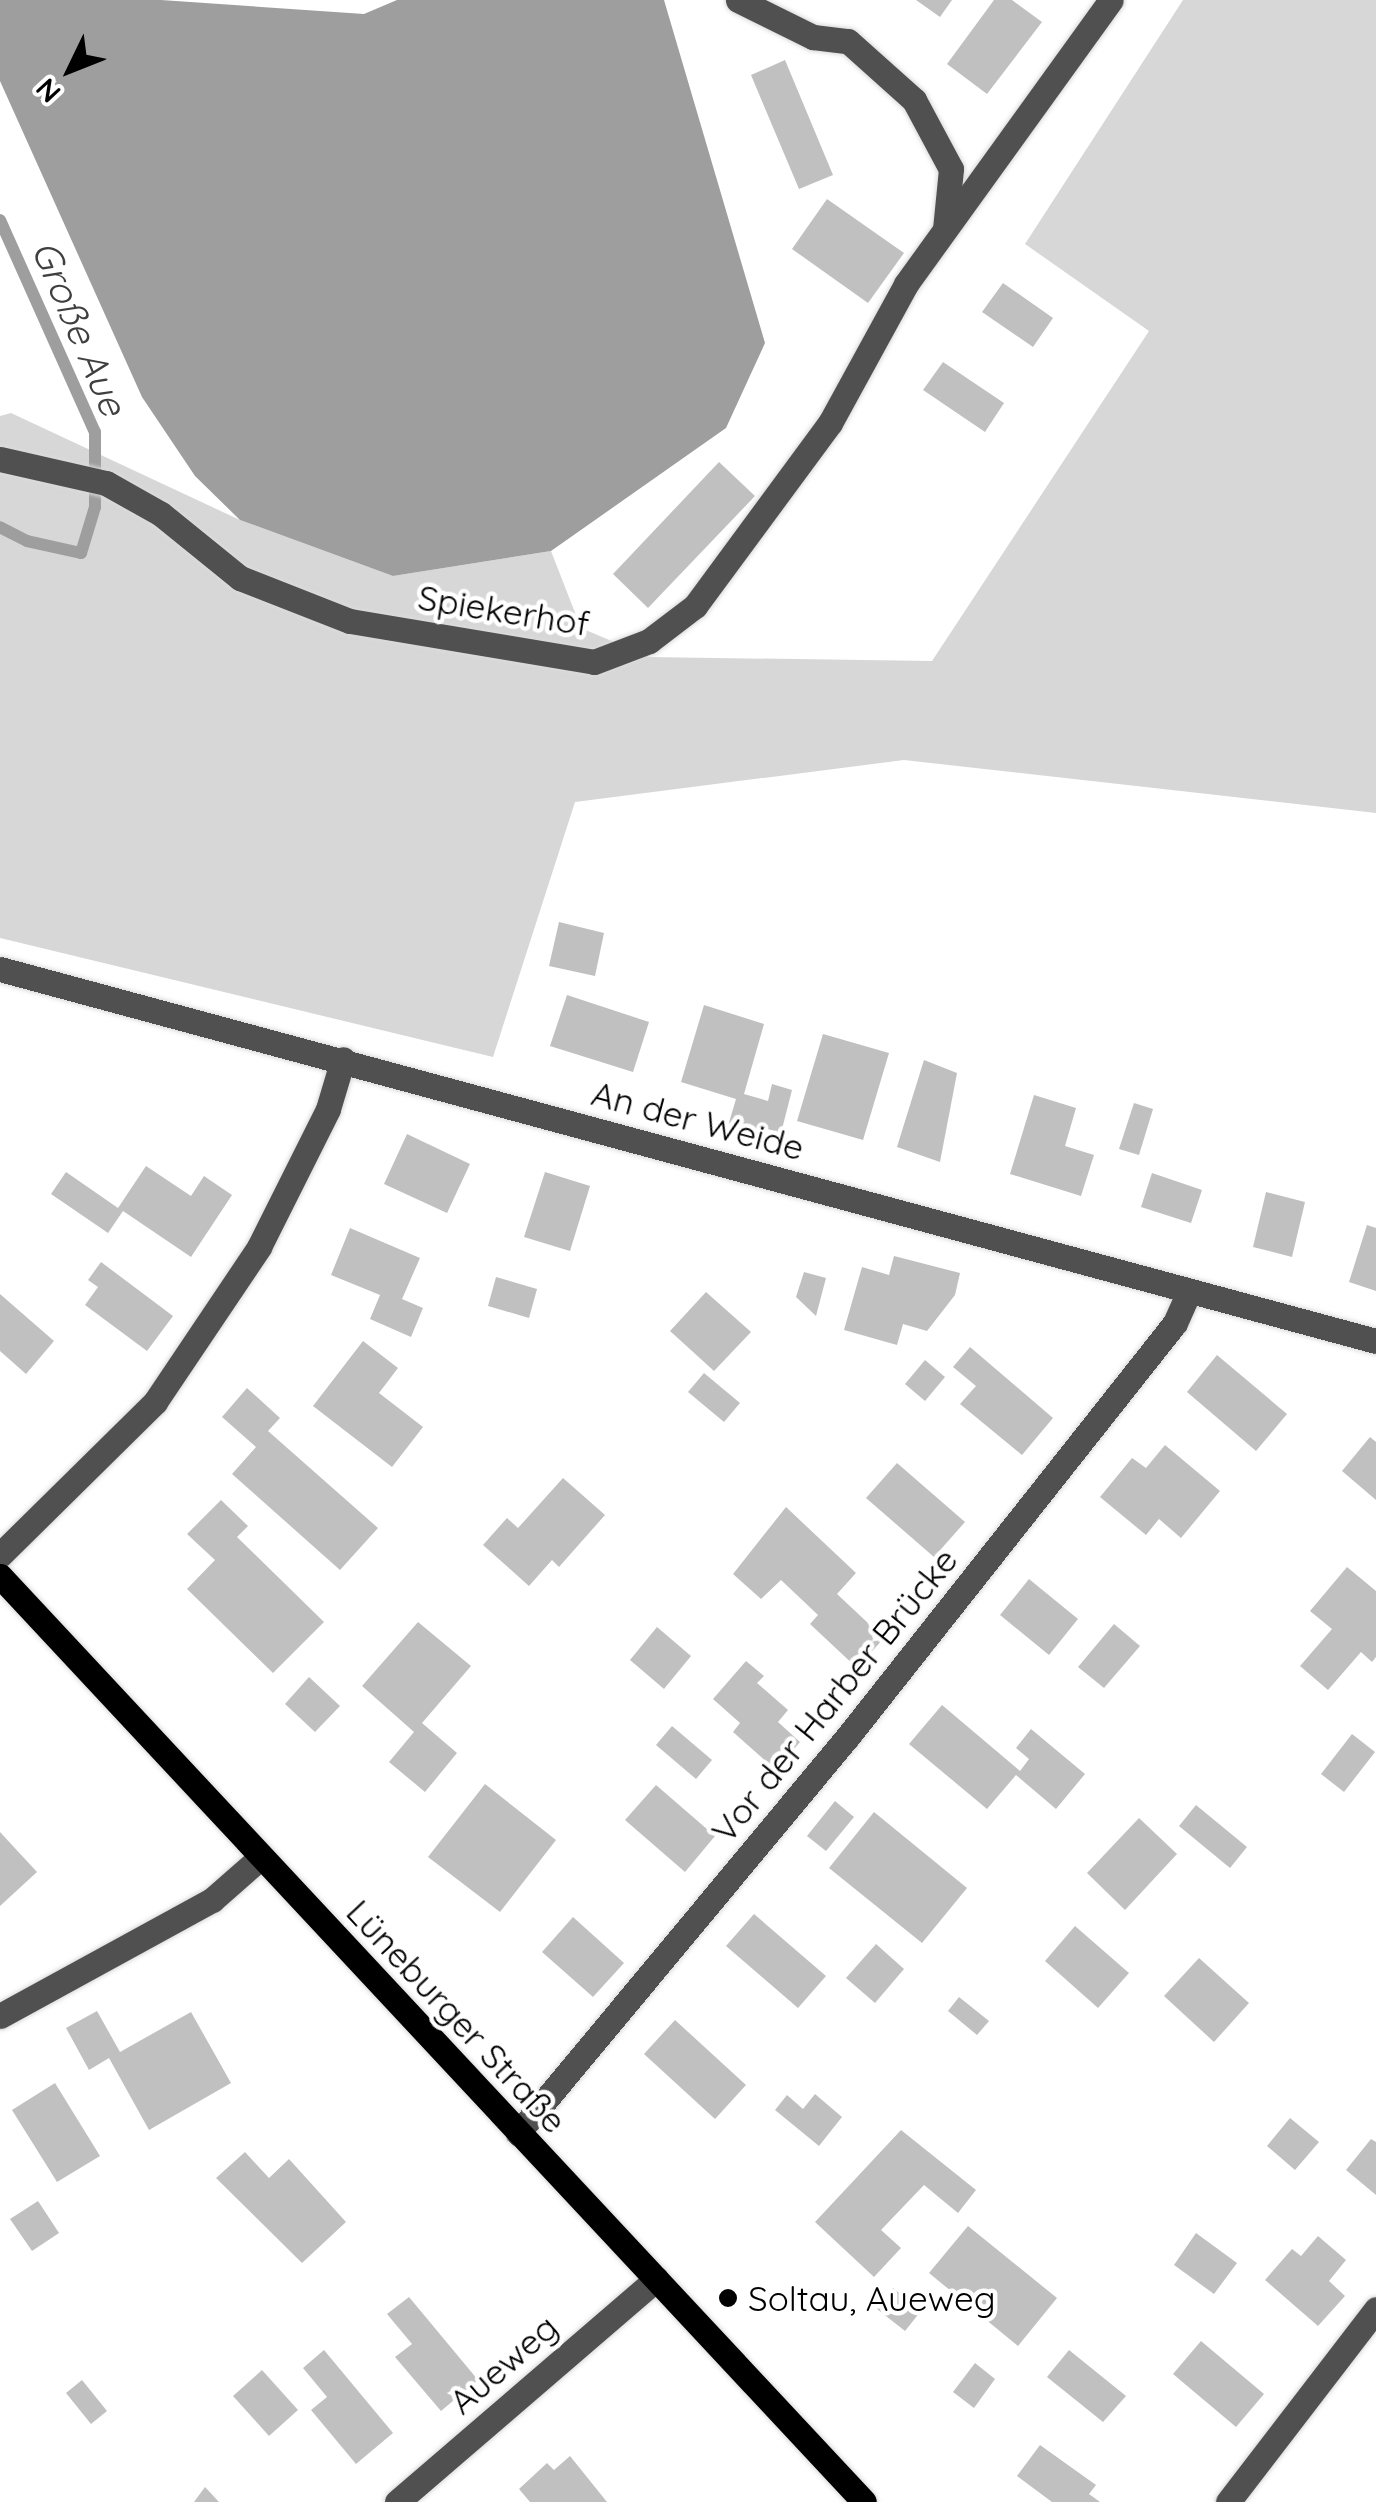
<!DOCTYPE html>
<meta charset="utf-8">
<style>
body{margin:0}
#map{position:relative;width:1376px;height:2502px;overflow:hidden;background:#fff;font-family:Quicksand,sans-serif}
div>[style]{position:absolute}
.green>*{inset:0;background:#d7d7d7}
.water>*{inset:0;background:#9e9e9e}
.stream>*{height:12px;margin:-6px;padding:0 6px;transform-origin:6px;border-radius:6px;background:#9e9e9e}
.building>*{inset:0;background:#c0c0c0}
.roads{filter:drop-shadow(0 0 2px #dbdbdb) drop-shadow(0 0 2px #dbdbdb)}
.minor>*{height:25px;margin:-12.5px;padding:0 12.5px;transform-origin:12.5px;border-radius:12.5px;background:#505050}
.major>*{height:25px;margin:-12.5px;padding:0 12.5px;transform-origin:12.5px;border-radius:12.5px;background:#000}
.dots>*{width:28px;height:28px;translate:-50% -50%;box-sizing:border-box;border:5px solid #fff;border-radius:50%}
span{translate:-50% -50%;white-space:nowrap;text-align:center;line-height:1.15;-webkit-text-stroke:9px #fff;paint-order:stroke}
.street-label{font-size:35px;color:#000}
.poi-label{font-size:35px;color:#000}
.left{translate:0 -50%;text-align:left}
.water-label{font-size:38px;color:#3f3f3f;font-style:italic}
.north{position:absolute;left:20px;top:20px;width:100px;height:100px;-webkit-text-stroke:8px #fff;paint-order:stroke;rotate:227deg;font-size:28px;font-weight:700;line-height:40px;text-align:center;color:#000}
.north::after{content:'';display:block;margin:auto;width:35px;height:45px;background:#000;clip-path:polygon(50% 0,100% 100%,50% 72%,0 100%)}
</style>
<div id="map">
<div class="green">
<div style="clip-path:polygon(1183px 0,1376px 0,1376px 813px,904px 760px,575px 802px,493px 1057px,0 938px,0 416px,11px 413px,240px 520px,393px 576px,551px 551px,581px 628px,649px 657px,932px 661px,1149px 331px,1025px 244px)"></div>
</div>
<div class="water">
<div style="clip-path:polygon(0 0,161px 0,364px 14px,397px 0,664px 0,765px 343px,726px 428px,551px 551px,393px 576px,240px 520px,195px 476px,142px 397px,0 81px)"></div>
</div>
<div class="stream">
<div style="left:0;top:220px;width:232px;rotate:65.9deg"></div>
<div style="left:95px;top:432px;width:75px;rotate:90deg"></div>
<div style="left:95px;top:507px;width:48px;rotate:106.9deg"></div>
<div style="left:81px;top:553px;width:55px;rotate:-167.5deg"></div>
<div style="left:27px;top:541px;width:30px;rotate:-153deg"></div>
</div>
<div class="building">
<div style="clip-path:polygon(916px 0,952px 0,940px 17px)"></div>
<div style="clip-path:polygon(994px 0,1012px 0,1042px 22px,987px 94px,947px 64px)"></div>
<div style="clip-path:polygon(785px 60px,833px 175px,799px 189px,751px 75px)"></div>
<div style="clip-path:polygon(827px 199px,904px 253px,868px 303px,792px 249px)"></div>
<div style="clip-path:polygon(1003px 283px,1053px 318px,1033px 347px,982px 312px)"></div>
<div style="clip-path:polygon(943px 362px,1004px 403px,985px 432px,923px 390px)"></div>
<div style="clip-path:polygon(719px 462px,755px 496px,648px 608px,613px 574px)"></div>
<div style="clip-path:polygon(559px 922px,604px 933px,595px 976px,549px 966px)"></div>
<div style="clip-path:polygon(567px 995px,649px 1022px,633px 1072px,550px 1046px)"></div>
<div style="clip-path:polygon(704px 1005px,764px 1024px,744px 1094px,768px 1101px,772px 1084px,792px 1090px,781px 1133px,761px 1127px,757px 1145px,725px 1136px,736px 1099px,681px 1082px)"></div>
<div style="clip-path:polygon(823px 1034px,889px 1053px,863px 1140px,797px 1121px)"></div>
<div style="clip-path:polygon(924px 1060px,957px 1073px,940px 1162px,897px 1147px)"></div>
<div style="clip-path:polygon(1034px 1095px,1076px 1108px,1065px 1146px,1094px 1155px,1081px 1196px,1010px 1174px)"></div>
<div style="clip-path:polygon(1134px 1103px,1153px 1109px,1139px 1155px,1119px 1149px)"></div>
<div style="clip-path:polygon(407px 1134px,470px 1164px,447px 1213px,384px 1184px)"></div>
<div style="clip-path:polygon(146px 1166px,191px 1196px,204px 1176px,232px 1195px,191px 1257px,123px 1211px,108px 1233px,51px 1194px,66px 1172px,118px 1208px)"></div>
<div style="clip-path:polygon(545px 1172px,590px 1186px,570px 1251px,524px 1237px)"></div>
<div style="clip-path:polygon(1152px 1173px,1202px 1190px,1191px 1223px,1141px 1207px)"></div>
<div style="clip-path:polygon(1266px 1192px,1305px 1202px,1292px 1257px,1253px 1247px)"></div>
<div style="clip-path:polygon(1367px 1225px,1376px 1228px,1376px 1291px,1349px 1282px)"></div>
<div style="clip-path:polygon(350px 1228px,420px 1258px,402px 1299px,423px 1308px,411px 1337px,370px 1319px,380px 1295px,331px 1275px)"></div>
<div style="clip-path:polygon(894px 1256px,960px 1273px,955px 1295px,927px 1331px,903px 1324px,897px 1345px,844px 1330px,862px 1267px,889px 1275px)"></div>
<div style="clip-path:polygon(101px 1262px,173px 1316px,147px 1351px,85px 1305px,98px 1287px,88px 1280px)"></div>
<div style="clip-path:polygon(804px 1272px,826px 1278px,816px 1316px,796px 1297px)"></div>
<div style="clip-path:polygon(496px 1277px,537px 1289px,529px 1318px,488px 1306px)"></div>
<div style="clip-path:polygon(706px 1292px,751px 1332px,714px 1371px,670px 1331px)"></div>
<div style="clip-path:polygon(0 1294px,54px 1341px,26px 1374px,0 1351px)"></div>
<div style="clip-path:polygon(363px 1341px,398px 1368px,379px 1393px,423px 1427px,392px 1467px,313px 1406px)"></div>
<div style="clip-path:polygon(970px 1347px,1053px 1418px,1022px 1455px,960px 1404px,976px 1386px,953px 1367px)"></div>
<div style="clip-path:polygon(1217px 1355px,1287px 1414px,1256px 1451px,1187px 1392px)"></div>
<div style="clip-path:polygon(925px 1360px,945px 1377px,925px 1401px,905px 1384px)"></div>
<div style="clip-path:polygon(704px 1373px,740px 1403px,724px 1422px,688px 1392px)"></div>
<div style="clip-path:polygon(247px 1388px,280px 1418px,268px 1431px,378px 1528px,340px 1570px,232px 1474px,256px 1447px,222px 1417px)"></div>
<div style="clip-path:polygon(1370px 1437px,1376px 1442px,1376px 1500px,1342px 1471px)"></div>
<div style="clip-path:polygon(1165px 1445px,1220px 1491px,1181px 1538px,1159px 1519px,1146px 1535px,1100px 1497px,1132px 1458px,1146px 1468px)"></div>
<div style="clip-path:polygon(897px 1463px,965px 1522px,934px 1557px,866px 1498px)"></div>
<div style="clip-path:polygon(563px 1478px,605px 1515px,559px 1567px,552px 1560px,529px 1586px,483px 1545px,507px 1518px,518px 1528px)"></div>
<div style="clip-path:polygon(221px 1500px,248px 1526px,237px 1537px,324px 1622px,273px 1673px,187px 1589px,215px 1560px,187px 1534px)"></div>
<div style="clip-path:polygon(786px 1507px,856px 1573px,837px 1594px,884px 1638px,857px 1668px,810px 1624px,818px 1615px,781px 1580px,761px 1599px,733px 1574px)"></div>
<div style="clip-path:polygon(1347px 1567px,1376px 1591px,1376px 1657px,1372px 1662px,1361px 1652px,1328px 1690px,1300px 1666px,1332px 1629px,1310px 1611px)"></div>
<div style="clip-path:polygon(1029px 1579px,1078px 1619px,1049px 1655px,1000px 1615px)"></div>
<div style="clip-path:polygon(418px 1622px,471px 1666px,422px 1723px,457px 1753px,425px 1792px,389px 1762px,414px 1732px,362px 1686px)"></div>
<div style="clip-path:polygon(1114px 1624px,1140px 1646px,1104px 1688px,1078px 1667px)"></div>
<div style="clip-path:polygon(657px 1627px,691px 1656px,664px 1689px,630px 1660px)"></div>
<div style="clip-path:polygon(746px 1661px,764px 1676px,757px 1683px,788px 1710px,778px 1722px,800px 1742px,776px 1770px,733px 1732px,740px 1723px,713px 1699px)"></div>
<div style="clip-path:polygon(309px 1677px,340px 1706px,315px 1732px,285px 1704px)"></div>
<div style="clip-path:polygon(942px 1705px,1020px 1771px,1029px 1759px,1016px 1748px,1031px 1729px,1085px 1774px,1056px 1809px,1016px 1775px,987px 1809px,909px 1744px)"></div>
<div style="clip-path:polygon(672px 1726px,712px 1760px,696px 1779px,656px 1745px)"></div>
<div style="clip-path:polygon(1352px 1734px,1375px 1752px,1344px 1792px,1321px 1774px)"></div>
<div style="clip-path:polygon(485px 1784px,556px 1840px,500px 1912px,428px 1857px)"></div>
<div style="clip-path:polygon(656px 1785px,715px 1836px,685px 1872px,625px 1820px)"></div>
<div style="clip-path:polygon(835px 1801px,854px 1817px,826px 1851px,807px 1836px)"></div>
<div style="clip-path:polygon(1196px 1805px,1247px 1847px,1230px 1868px,1179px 1826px)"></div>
<div style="clip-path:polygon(874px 1812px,967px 1888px,922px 1943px,829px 1868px)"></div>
<div style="clip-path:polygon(1139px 1818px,1177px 1854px,1125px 1910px,1087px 1873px)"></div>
<div style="clip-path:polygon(0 1832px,37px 1872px,0 1906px)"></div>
<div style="clip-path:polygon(754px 1914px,826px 1976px,798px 2008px,726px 1946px)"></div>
<div style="clip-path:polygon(573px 1917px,624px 1963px,593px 1997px,542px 1952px)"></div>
<div style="clip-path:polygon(1075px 1926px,1129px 1973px,1098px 2008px,1045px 1961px)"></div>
<div style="clip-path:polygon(876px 1944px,904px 1969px,875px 2003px,846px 1978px)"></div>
<div style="clip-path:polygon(1199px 1958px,1249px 2003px,1214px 2042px,1164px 1996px)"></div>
<div style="clip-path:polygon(959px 1997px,989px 2021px,977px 2035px,948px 2011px)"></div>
<div style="clip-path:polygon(97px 2011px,120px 2052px,191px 2012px,231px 2083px,149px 2130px,109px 2058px,89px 2070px,66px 2028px)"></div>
<div style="clip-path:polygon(675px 2020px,746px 2085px,715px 2119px,644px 2054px)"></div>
<div style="clip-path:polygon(55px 2083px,100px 2156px,57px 2182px,12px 2110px)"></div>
<div style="clip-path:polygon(815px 2094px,842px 2117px,819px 2146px,775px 2110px,787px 2095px,803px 2109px)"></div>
<div style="clip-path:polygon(1290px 2118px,1319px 2142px,1295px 2170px,1267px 2146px)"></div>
<div style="clip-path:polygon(901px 2130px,976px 2190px,958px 2213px,924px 2185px,881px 2230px,901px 2248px,874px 2277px,815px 2222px)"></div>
<div style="clip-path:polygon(1371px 2139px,1376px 2142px,1376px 2195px,1346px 2170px)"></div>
<div style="clip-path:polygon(245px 2152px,269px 2178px,289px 2159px,346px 2222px,302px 2263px,216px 2178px)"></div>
<div style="clip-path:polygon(38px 2201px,59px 2233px,32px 2251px,10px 2219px)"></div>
<div style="clip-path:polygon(968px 2226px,1057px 2298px,1018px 2346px,929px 2273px)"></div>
<div style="clip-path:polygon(1196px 2233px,1237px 2263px,1214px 2294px,1174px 2265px)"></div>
<div style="clip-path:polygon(1318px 2236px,1346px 2260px,1329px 2281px,1345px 2296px,1318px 2326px,1265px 2280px,1292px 2249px,1301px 2256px)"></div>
<div style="clip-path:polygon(893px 2288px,921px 2311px,905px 2331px,877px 2309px)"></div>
<div style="clip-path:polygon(409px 2297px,478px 2380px,441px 2411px,395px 2357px,412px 2344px,387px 2314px)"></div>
<div style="clip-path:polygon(1201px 2341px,1264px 2394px,1236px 2427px,1173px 2374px)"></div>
<div style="clip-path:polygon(324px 2350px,393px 2433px,356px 2464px,311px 2410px,327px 2397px,303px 2368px)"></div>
<div style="clip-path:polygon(1069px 2350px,1126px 2396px,1103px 2422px,1047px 2377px)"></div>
<div style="clip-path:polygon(975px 2363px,995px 2379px,974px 2408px,953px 2392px)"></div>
<div style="clip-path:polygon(262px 2370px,298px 2410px,269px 2436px,233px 2396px)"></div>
<div style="clip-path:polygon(82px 2380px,107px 2411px,91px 2424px,66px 2393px)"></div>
<div style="clip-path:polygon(1040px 2445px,1096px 2485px,1089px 2494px,1100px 2502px,1052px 2502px,1017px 2476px)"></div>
<div style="clip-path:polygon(570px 2456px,607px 2502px,530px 2502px,519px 2489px,547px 2463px,554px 2470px)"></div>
<div style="clip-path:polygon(205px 2487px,219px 2502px,194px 2502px)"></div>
</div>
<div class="roads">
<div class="minor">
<div style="left:738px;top:0;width:84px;rotate:26.3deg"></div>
<div style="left:813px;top:37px;width:35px;rotate:7deg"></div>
<div style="left:848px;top:41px;width:89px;rotate:41.8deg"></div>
<div style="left:914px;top:100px;width:78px;rotate:61.8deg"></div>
<div style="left:951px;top:169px;width:60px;rotate:95.7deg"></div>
<div style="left:0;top:459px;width:109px;rotate:12.8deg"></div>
<div style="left:106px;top:483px;width:63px;rotate:29.4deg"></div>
<div style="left:161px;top:514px;width:102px;rotate:39deg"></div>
<div style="left:240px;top:578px;width:118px;rotate:21.4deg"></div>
<div style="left:350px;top:621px;width:247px;rotate:9.5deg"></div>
<div style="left:594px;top:662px;width:59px;rotate:-20.9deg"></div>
<div style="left:649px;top:641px;width:58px;rotate:-37.3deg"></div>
<div style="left:695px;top:606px;width:227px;rotate:-53.6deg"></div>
<div style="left:830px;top:423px;width:158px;rotate:-61.3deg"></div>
<div style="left:906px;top:284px;width:350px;rotate:-54.2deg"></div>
<div style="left:0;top:969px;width:1425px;rotate:15.13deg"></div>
<div style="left:0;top:1555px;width:218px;rotate:-44.6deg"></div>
<div style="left:155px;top:1402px;width:187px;rotate:-56.1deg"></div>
<div style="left:259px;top:1247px;width:154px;rotate:-63.4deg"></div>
<div style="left:328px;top:1109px;width:52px;rotate:-73.3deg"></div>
<div style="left:0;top:2016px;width:242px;rotate:-28.7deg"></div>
<div style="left:212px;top:1900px;width:65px;rotate:-41.3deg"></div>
<div style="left:518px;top:2133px;width:518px;rotate:-50.25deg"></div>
<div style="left:849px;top:1735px;width:525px;rotate:-51.65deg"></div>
<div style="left:1175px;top:1323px;width:35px;rotate:-66deg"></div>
<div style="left:397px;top:2502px;width:342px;rotate:-40.7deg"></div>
<div style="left:1228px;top:2502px;width:243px;rotate:-52.5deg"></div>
</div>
<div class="major">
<div style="left:0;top:1576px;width:1266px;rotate:46.98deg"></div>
</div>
</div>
<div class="dots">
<div style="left:728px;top:2298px;background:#000"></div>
</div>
<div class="street-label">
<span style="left:504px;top:610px;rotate:9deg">Spiekerhof</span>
<span style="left:698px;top:1120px;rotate:15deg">An der Weide</span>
<span style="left:834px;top:1695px;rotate:-51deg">Vor der Harber Brücke</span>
<span style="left:457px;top:2016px;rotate:47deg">Lüneburger Straße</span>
<span style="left:503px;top:2364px;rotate:-41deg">Aueweg</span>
</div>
<div class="poi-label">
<span class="left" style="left:748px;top:2298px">Soltau, Aueweg</span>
</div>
<div class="water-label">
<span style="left:79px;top:328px;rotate:67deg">Große Aue</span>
</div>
<div class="north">N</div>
</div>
